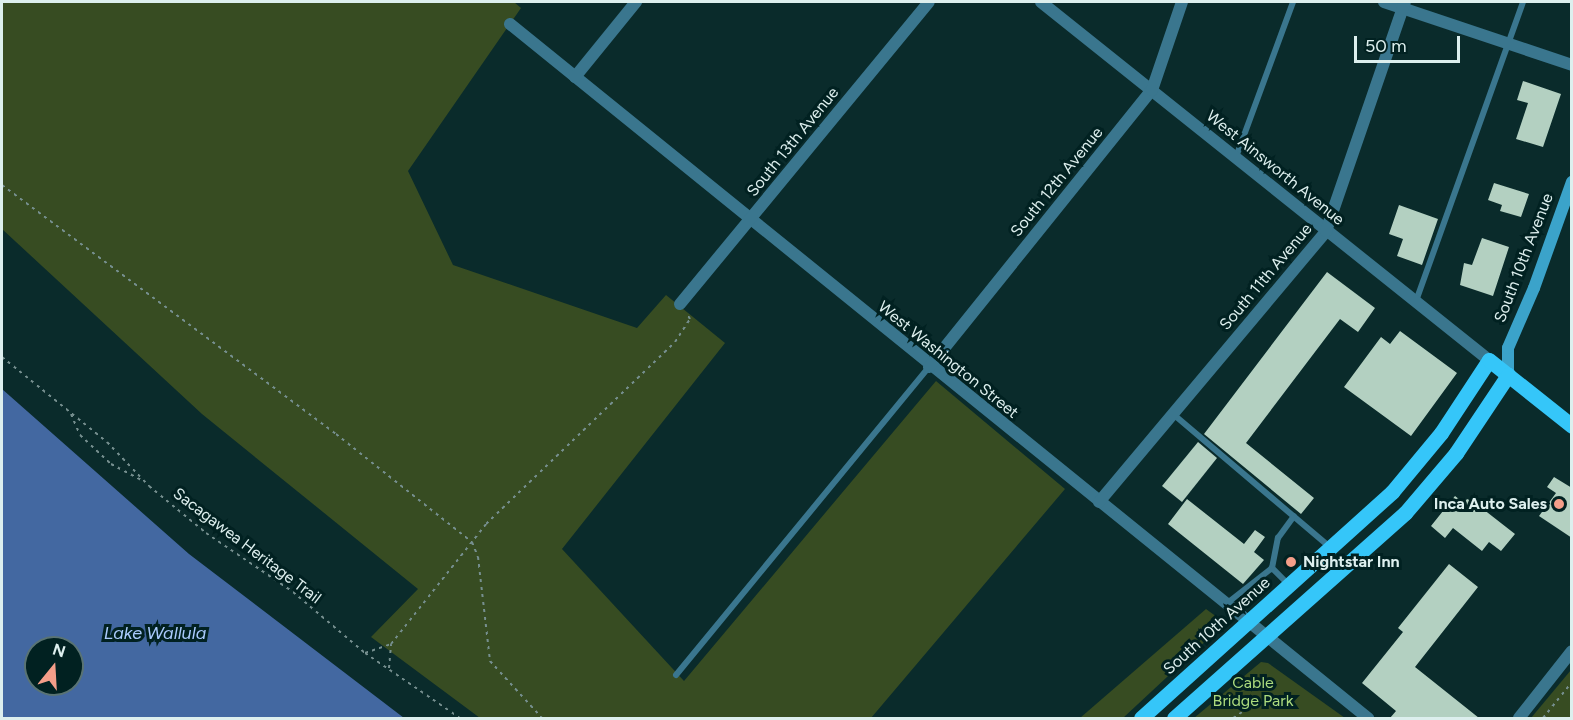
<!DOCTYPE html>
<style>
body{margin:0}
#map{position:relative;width:1573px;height:720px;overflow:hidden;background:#0a2b2b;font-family:Figtree,sans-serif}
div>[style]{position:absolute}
.green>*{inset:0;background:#374c22}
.water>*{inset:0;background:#4368a1}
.building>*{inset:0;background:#b3d0c1}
.path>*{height:2px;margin-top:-1px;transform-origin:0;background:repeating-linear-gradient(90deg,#768f8f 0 3px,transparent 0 7.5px)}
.lane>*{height:6px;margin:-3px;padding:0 3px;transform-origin:3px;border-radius:3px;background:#3a768e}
.street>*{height:12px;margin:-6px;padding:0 6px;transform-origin:6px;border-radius:6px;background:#3a768e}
.secondary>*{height:12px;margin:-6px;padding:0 6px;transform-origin:6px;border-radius:6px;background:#3ba3ca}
.primary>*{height:15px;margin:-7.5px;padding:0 7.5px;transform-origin:7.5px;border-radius:7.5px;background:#35c6f9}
.dots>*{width:16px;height:16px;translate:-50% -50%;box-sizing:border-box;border:3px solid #012121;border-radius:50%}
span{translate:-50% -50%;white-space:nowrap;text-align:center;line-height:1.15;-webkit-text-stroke:6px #012121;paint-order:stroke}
.street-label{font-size:16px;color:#ddefee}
.poi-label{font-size:16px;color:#ddefee;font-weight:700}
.right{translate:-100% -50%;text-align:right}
.left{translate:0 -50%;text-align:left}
.park-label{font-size:16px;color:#acdb7e}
.water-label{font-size:18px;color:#aacafc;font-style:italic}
.frame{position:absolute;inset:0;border:3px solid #ddefee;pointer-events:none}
.north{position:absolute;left:24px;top:636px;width:60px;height:60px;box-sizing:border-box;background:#012121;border:2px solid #597373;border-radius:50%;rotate:18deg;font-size:16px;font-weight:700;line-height:24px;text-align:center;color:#ddefee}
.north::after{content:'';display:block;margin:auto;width:21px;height:27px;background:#f49e89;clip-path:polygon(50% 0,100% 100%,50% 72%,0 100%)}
.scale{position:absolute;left:1354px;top:36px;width:106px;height:27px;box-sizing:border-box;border:3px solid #ddefee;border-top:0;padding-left:8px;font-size:18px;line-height:21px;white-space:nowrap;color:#ddefee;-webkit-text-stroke:4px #012121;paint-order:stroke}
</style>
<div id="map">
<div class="green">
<div style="clip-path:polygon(2px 2px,514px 2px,521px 8px,408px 171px,453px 265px,637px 328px,666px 295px,725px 343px,562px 549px,684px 681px,936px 381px,1065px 489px,871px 718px,480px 718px,371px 637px,418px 589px,202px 414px,2px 229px)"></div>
<div style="clip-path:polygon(1206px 609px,1225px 623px,1123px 718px,1080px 718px)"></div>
<div style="clip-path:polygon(1261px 662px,1268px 663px,1345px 718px,1194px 718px)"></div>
<div style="clip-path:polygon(1571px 670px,1571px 718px,1531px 718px)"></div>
</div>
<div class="water">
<div style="clip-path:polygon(evenodd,2px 389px,189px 554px,404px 718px,2px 718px,2px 389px,36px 648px,72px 648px,72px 684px,36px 684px,36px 648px)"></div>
</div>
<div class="building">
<div style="clip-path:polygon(1523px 81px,1561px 94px,1543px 147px,1516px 139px,1528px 103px,1517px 100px)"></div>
<div style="clip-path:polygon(1494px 183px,1529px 194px,1521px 217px,1500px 211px,1502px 205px,1488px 200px)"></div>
<div style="clip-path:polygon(1399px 205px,1438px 219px,1422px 265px,1397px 256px,1403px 239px,1389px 234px)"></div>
<div style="clip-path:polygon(1482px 238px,1509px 247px,1493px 296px,1460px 285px,1464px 263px,1472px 265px)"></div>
<div style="clip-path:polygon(1327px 272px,1375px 308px,1358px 332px,1340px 319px,1246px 443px,1314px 498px,1301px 514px,1204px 434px)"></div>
<div style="clip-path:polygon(1400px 331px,1457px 373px,1411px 436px,1344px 387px,1381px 337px,1390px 344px)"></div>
<div style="clip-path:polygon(1198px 442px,1217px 458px,1182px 502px,1162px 486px)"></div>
<div style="clip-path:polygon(1554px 477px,1572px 488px,1572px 538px,1539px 516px,1556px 493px,1547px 487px)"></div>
<div style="clip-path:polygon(1455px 496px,1464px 503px,1467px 499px,1474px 502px,1515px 534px,1501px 551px,1489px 542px,1482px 551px,1453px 528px,1445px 538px,1431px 526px)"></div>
<div style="clip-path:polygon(1187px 499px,1244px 544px,1255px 530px,1265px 537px,1254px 552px,1264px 560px,1243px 584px,1168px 524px)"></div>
<div style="clip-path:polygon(1449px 564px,1478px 587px,1415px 667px,1479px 718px,1390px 718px,1396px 711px,1362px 683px,1403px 632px,1398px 628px)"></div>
</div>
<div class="path">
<div style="left:2px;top:185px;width:417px;rotate:36.7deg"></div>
<div style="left:336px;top:434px;width:174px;rotate:38.5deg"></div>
<div style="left:472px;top:542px;width:16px;rotate:68deg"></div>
<div style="left:478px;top:557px;width:105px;rotate:83.4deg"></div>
<div style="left:490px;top:661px;width:77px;rotate:47.6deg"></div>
<div style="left:2px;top:357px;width:135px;rotate:39deg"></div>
<div style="left:107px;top:442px;width:61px;rotate:46.3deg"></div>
<div style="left:149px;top:486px;width:74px;rotate:39.5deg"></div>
<div style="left:206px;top:533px;width:105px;rotate:34.1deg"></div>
<div style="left:293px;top:592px;width:94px;rotate:40.3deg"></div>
<div style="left:365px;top:653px;width:115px;rotate:34.4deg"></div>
<div style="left:71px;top:414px;width:23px;rotate:67deg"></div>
<div style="left:80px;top:435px;width:42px;rotate:43.1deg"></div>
<div style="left:111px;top:464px;width:34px;rotate:28deg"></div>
<div style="left:365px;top:653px;width:28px;rotate:-19deg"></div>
<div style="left:391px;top:644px;width:153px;rotate:-51.6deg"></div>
<div style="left:486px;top:524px;width:262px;rotate:-43.9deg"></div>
<div style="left:675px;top:342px;width:27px;rotate:-57deg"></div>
<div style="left:690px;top:319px;width:6px;rotate:-121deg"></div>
<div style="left:389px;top:668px;width:24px;rotate:-85deg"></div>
<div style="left:1233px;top:718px;width:33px;rotate:-33deg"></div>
<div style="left:1543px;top:718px;width:46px;rotate:-51.1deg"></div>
</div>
<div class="lane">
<div style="left:1236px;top:157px;width:165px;rotate:-69.8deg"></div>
<div style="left:1416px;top:301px;width:318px;rotate:-70.3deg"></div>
<div style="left:1173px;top:414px;width:207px;rotate:40.3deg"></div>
<div style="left:1288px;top:584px;width:23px;rotate:-135deg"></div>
<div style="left:1272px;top:568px;width:31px;rotate:-79deg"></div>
<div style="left:1278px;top:538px;width:27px;rotate:-54deg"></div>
<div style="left:1226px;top:604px;width:58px;rotate:-38deg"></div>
<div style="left:676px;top:675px;width:399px;rotate:-50.6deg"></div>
</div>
<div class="street">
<div style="left:1041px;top:2px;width:573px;rotate:38.63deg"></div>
<div style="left:1384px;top:2px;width:198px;rotate:18.5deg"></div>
<div style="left:510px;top:24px;width:1104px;rotate:38.97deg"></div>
<div style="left:575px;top:77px;width:97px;rotate:-50.9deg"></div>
<div style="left:680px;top:304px;width:391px;rotate:-50.5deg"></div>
<div style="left:929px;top:367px;width:356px;rotate:-51.2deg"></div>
<div style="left:1152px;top:90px;width:93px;rotate:-71.2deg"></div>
<div style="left:1099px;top:502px;width:354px;rotate:-50deg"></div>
<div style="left:1326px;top:231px;width:242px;rotate:-71deg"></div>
<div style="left:1519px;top:718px;width:85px;rotate:-51.7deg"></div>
</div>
<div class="secondary">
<div style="left:1508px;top:375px;width:27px;rotate:-90deg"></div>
<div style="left:1508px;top:348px;width:65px;rotate:-66.6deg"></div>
<div style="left:1534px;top:288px;width:113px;rotate:-70.3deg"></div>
</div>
<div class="primary">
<div style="left:1141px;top:718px;width:338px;rotate:-42deg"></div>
<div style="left:1392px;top:492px;width:77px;rotate:-50.3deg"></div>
<div style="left:1441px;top:433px;width:87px;rotate:-56.7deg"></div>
<div style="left:1489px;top:360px;width:106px;rotate:38.5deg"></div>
<div style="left:1174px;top:718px;width:309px;rotate:-41.6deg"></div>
<div style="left:1405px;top:513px;width:79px;rotate:-49.6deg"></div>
<div style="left:1456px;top:453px;width:94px;rotate:-56.3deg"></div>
</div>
<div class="dots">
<div style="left:1559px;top:504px;background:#f49e89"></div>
<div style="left:1291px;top:562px;background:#f49e89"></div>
</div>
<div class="street-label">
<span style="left:793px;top:142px;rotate:-51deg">South 13th Avenue</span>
<span style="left:1275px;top:168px;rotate:39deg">West Ainsworth Avenue</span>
<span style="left:1057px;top:182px;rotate:-51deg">South 12th Avenue</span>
<span style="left:1524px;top:258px;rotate:-69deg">South 10th Avenue</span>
<span style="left:1266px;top:277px;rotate:-50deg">South 11th Avenue</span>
<span style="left:948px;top:360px;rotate:39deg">West Washington Street</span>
<span style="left:247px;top:546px;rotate:37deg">Sacagawea Heritage Trail</span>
<span style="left:1217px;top:626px;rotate:-42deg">South 10th Avenue</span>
</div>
<div class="poi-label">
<span class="right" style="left:1547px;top:504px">Inca Auto Sales</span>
<span class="left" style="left:1303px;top:562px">Nightstar Inn</span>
</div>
<div class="park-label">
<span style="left:1253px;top:692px">Cable<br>Bridge Park</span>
</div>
<div class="water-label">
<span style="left:155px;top:633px">Lake Wallula</span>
</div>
<div class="frame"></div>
<div class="north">N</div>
<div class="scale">50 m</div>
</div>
